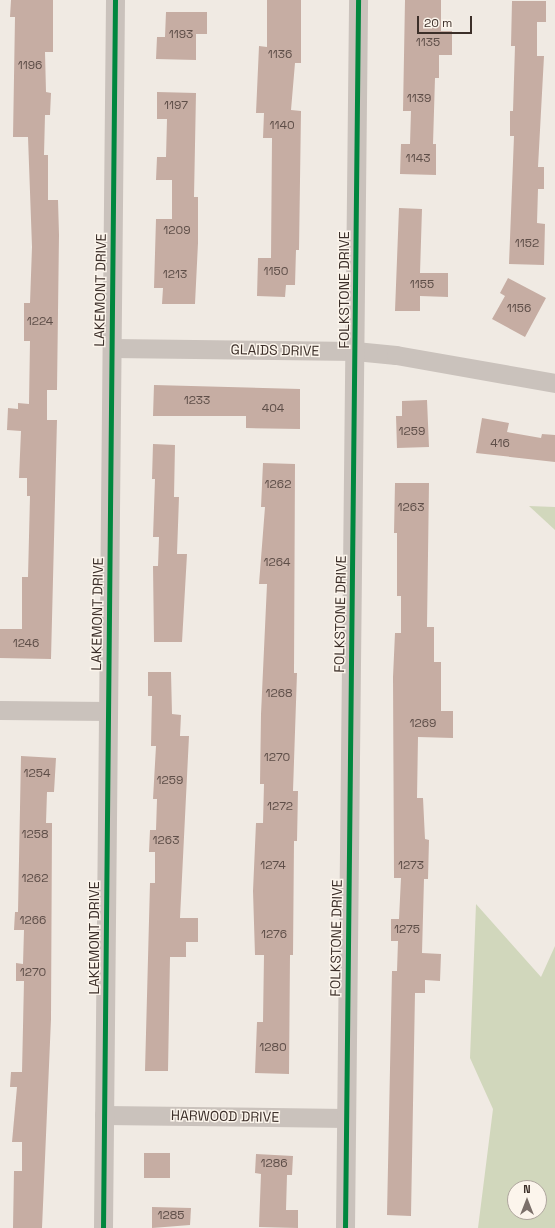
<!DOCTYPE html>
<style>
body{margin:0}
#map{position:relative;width:555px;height:1228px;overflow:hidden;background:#f0eae3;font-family:"Space Grotesk",sans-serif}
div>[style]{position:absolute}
.green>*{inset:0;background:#d1d7bc}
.building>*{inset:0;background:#c6ada3}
.minor>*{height:19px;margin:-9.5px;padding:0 9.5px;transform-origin:9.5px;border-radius:9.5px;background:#cac2bc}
.cycleway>*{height:5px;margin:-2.5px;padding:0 2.5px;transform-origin:2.5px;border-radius:2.5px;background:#00873e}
span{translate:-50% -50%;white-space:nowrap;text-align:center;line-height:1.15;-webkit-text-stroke:3px #fcf5ec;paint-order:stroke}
.number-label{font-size:12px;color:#5e4e48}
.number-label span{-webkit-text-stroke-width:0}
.street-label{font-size:14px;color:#3c2f29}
.north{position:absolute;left:507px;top:1180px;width:40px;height:40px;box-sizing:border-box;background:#fcf5ec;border:1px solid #afa69e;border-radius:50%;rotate:0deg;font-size:11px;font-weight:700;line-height:16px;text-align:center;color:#3c2f29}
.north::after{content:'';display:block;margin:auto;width:14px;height:18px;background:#7b706a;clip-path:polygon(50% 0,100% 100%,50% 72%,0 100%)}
.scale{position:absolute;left:417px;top:16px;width:55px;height:18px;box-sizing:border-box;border:2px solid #3c2f29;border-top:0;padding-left:5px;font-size:12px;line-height:14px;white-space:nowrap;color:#3c2f29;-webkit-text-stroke:3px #fcf5ec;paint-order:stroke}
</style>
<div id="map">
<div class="green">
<div style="clip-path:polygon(529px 506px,555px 507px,555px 530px)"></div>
<div style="clip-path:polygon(evenodd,476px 904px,541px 977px,555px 946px,555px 1228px,478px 1228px,493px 1109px,470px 1058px,476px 904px,515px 1188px,539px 1188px,539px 1212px,515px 1212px,515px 1188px)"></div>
</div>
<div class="building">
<div style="clip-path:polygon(11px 0,53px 0,53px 52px,45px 52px,46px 92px,51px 93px,50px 115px,45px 115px,44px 155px,48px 155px,48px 200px,58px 200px,59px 235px,57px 390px,47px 390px,47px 420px,57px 420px,51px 659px,0 658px,0 629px,22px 629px,22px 577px,28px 577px,30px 496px,27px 496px,27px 478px,19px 478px,21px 431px,7px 430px,8px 408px,18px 409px,18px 403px,29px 404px,30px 341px,24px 341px,24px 303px,30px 303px,32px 247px,28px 137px,13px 137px,15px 17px,10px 17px)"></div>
<div style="clip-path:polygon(267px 0,301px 0,301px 63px,295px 63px,291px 110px,301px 111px,299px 250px,296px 250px,295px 285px,286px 285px,285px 297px,257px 296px,258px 258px,271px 258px,272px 138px,263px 138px,264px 113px,256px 113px,259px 46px,267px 47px)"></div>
<div style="clip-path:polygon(405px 0,441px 0,441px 31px,452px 31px,452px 55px,439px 55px,439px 78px,435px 78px,433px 144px,436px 144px,436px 175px,400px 174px,401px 144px,410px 144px,411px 111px,403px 111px)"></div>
<div style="clip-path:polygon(512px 1px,546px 1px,546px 22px,537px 22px,537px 56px,544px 56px,538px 167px,544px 167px,544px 189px,538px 189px,537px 223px,545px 224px,544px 265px,509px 264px,514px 136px,510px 136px,510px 111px,513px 111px,515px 46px,511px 46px)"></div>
<div style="clip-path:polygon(166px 12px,207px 12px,207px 34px,196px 34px,196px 60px,156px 59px,157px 37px,165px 37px)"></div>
<div style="clip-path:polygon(157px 92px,196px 93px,194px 197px,198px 197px,198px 243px,195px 304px,162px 304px,163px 288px,154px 288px,156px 219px,172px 219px,172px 180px,156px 180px,157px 157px,166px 157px,167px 119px,157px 119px)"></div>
<div style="clip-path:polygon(399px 208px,422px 209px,420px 273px,448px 273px,448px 297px,420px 296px,420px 311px,395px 311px)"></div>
<div style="clip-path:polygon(508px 278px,546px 298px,525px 337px,492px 319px,505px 296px,500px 293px)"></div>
<div style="clip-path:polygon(154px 385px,300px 389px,300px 429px,246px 428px,246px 416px,153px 416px)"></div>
<div style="clip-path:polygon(427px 400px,429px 447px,397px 448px,396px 416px,402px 416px,402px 401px)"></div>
<div style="clip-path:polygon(482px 418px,509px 423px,507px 432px,541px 438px,542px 434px,555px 435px,555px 462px,476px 453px)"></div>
<div style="clip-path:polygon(153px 444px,175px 445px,174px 497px,179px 497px,177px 554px,187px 554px,182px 642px,154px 642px,153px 566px,158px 566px,159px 537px,153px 537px,155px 479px,152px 479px)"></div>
<div style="clip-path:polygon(263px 463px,295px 464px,294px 673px,297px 673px,293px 791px,298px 791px,297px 841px,294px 841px,293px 955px,290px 955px,289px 1074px,255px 1073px,257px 1022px,263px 1022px,264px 955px,255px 955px,253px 891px,256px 823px,263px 823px,264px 784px,260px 784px,261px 714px,267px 584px,259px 584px,265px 507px,261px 507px)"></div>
<div style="clip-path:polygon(395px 483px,429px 483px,427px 627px,434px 627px,434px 662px,441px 662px,441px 711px,453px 711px,453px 738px,418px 737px,417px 798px,423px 798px,425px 839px,429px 840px,428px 879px,424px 879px,422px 953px,441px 954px,440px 981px,425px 980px,425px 993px,415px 993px,411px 1216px,387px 1215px,392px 971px,397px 971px,398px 941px,391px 941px,391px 919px,399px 919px,401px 878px,394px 878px,393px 677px,395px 633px,401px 633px,401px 596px,397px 596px,397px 533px,394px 533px)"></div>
<div style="clip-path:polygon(148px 672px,171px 672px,172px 714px,181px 715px,180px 736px,189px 736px,180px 918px,198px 918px,198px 942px,186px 942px,186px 957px,170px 957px,168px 1071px,145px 1071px,150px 883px,155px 883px,155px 852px,149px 852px,150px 830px,156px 830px,157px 799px,153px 799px,156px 746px,151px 746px,152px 696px,148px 696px)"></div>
<div style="clip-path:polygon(21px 756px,56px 758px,54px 792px,47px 792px,46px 823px,52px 823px,51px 1019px,42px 1228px,13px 1228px,14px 1171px,22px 1171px,22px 1142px,12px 1142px,17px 1087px,10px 1087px,11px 1072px,22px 1072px,24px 981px,16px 981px,16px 963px,23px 964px,24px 930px,14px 930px,15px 912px,18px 912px)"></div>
<div style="clip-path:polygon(144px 1153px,170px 1153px,170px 1178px,144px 1178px)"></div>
<div style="clip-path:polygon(256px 1154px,293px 1156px,292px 1175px,287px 1175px,286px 1210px,298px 1210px,298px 1228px,259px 1227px,261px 1174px,255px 1173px)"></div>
<div style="clip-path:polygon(152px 1207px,191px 1208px,190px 1225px,152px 1228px)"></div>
</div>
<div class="minor">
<div style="left:112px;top:348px;width:243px;rotate:0.7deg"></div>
<div style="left:355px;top:351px;width:41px;rotate:5.6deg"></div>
<div style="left:396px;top:355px;width:161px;rotate:10deg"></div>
<div style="left:0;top:710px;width:108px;rotate:0.5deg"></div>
<div style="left:104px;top:1115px;width:242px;rotate:0.7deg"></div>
<div style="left:103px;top:1228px;width:1228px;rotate:-89.44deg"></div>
<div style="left:345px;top:1228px;width:1228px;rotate:-89.39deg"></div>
</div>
<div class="cycleway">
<div style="left:103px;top:1228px;width:1228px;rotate:-89.44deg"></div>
<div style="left:345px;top:1228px;width:1228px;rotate:-89.39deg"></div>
</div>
<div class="number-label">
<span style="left:181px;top:35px">1193</span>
<span style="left:428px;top:43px">1135</span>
<span style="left:280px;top:55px">1136</span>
<span style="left:30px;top:66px">1196</span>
<span style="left:419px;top:99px">1139</span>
<span style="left:176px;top:106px">1197</span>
<span style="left:282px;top:126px">1140</span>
<span style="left:418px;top:159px">1143</span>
<span style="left:177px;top:231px">1209</span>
<span style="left:527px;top:244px">1152</span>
<span style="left:276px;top:272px">1150</span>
<span style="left:175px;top:275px">1213</span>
<span style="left:422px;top:285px">1155</span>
<span style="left:519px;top:309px">1156</span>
<span style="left:40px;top:322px">1224</span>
<span style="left:197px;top:401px">1233</span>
<span style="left:273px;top:409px">404</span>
<span style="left:412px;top:432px">1259</span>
<span style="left:500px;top:444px">416</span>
<span style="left:278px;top:485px">1262</span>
<span style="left:411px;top:508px">1263</span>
<span style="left:277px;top:563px">1264</span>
<span style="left:26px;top:644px">1246</span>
<span style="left:279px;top:694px">1268</span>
<span style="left:423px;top:724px">1269</span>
<span style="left:277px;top:758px">1270</span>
<span style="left:37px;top:774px">1254</span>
<span style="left:170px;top:781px">1259</span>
<span style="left:280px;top:807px">1272</span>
<span style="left:35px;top:835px">1258</span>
<span style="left:166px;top:841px">1263</span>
<span style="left:273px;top:866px">1274</span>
<span style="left:411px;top:866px">1273</span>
<span style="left:35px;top:879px">1262</span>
<span style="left:33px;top:921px">1266</span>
<span style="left:407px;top:930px">1275</span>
<span style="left:274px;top:935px">1276</span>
<span style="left:33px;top:973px">1270</span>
<span style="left:273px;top:1048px">1280</span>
<span style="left:274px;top:1164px">1286</span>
<span style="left:171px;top:1216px">1285</span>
</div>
<div class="street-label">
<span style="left:100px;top:290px;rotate:-89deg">LAKEMONT DRIVE</span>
<span style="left:344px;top:290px;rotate:-90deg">FOLKSTONE DRIVE</span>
<span style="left:275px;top:350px;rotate:1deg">GLAIDS DRIVE</span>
<span style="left:97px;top:614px;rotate:-89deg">LAKEMONT DRIVE</span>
<span style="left:340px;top:614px;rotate:-89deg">FOLKSTONE DRIVE</span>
<span style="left:94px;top:938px;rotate:-90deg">LAKEMONT DRIVE</span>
<span style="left:336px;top:938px;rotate:-89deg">FOLKSTONE DRIVE</span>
<span style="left:225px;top:1116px;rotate:1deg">HARWOOD DRIVE</span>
</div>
<div class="north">N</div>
<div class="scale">20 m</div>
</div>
